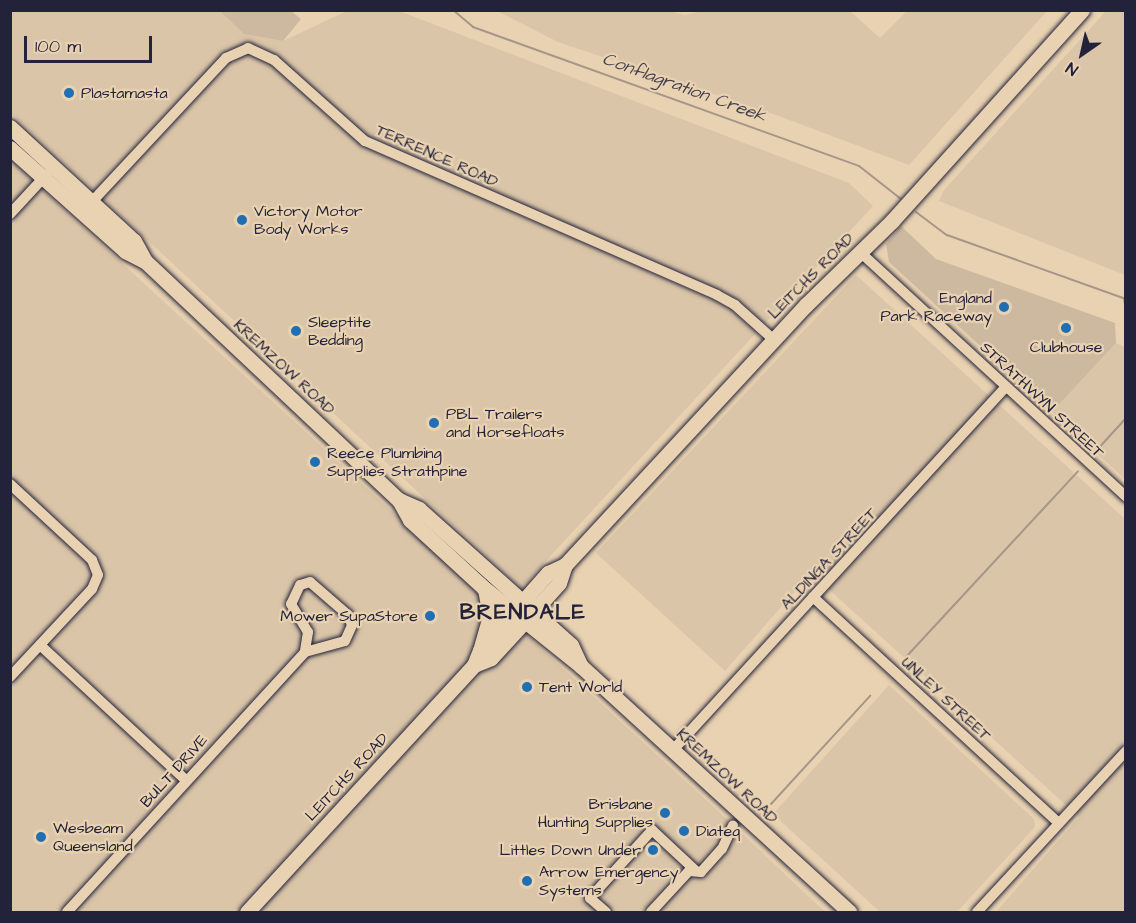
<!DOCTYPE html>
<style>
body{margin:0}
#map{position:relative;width:1136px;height:923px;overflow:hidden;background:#e9d2b1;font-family:"Architects Daughter",sans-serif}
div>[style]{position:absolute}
.built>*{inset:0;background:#dac5a8}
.green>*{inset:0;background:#ccb9a0}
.stream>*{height:2px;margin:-1px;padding:0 1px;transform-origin:1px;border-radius:1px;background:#a59689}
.roads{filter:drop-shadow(0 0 2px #22223b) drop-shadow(0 0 2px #22223b)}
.street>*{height:10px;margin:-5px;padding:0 5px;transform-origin:5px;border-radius:5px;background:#e9d2b1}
.secondary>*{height:15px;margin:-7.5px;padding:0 7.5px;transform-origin:7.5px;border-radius:7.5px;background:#e9d2b1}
.dots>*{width:16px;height:16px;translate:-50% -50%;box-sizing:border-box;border:3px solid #e9d2b1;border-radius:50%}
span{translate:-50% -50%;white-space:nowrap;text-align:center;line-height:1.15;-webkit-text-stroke:4.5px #e9d2b1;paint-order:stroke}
.poi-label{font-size:16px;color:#22223b}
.left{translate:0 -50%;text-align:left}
.right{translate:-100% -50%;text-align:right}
.street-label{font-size:16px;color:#22223b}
.water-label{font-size:18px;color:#433f4e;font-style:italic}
.district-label{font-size:22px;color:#22223b;font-weight:700;letter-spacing:1.5px}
.frame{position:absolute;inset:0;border:12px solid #22223b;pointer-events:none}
.north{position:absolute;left:1052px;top:24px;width:60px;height:60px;-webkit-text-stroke:4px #e9d2b1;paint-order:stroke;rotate:214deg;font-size:16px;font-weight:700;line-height:24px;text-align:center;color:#22223b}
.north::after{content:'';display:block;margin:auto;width:21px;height:27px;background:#22223b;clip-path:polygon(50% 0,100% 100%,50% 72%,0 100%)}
.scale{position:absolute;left:24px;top:36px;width:128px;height:27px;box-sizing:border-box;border:3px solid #22223b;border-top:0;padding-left:8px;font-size:18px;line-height:21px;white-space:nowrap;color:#22223b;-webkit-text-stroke:4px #e9d2b1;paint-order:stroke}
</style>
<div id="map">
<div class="built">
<div style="clip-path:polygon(667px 10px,685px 15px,705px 10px,850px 11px,880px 38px,907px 11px,1047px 11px,909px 165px,776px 115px,558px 42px,497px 11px)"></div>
<div style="clip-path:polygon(10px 11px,220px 11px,244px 34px,283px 41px,347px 11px,399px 11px,849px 183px,873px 206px,521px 588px,11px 113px)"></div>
<div style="clip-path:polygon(1106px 11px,1125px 11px,1125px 275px,939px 201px,944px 190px)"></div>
<div style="clip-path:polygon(10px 160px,733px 825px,825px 912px,11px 912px)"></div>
<div style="clip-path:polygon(856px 275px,1125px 519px,1125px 912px,996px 912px,1079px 817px,811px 573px,725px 671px,596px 553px)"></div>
<div style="clip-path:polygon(1116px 343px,1125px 347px,1125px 479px,1052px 412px)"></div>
<div style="clip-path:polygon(889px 685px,1034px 819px,1035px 827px,957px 912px,880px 912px,773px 814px)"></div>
</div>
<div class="green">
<div style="clip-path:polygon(220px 11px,291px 11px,301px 19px,283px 41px,244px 34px)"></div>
<div style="clip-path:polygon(901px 226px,936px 259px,1115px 323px,1116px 343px,1052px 412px,889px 262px,886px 244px)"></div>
</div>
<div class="stream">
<div style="left:453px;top:10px;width:26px;rotate:40deg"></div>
<div style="left:473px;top:27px;width:410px;rotate:19.8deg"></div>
<div style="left:859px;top:166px;width:53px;rotate:38.2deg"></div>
<div style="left:916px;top:212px;width:39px;rotate:37deg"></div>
<div style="left:947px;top:235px;width:190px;rotate:19.7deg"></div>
<div style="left:1124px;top:298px;width:12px;rotate:81deg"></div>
<div style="left:1096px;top:451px;width:45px;rotate:-47.7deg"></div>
<div style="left:906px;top:657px;width:253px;rotate:-47.2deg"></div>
<div style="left:771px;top:804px;width:147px;rotate:-47.5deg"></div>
</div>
<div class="roads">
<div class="street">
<div style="left:87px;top:207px;width:204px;rotate:-47deg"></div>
<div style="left:226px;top:58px;width:24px;rotate:-24deg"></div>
<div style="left:248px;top:48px;width:29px;rotate:25deg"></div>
<div style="left:274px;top:60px;width:122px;rotate:41.7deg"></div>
<div style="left:365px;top:141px;width:384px;rotate:23.6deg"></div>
<div style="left:717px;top:295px;width:21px;rotate:29deg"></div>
<div style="left:735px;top:305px;width:52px;rotate:41.9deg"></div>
<div style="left:10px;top:214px;width:54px;rotate:-47.2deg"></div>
<div style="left:860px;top:252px;width:362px;rotate:42.6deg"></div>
<div style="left:10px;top:484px;width:112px;rotate:42.8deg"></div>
<div style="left:92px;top:560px;width:16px;rotate:68deg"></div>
<div style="left:98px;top:575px;width:15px;rotate:113deg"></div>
<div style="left:92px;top:589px;width:120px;rotate:133deg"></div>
<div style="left:813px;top:597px;width:334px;rotate:42.6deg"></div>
<div style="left:40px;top:645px;width:199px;rotate:42.8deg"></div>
<div style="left:673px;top:750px;width:493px;rotate:-47.5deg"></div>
<div style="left:67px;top:912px;width:352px;rotate:-47.5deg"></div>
<div style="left:305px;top:652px;width:41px;rotate:-15.4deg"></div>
<div style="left:345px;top:641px;width:17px;rotate:-66deg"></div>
<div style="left:352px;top:625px;width:11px;rotate:-112deg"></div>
<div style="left:348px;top:615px;width:50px;rotate:-139deg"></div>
<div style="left:310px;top:582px;width:10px;rotate:163deg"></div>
<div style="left:300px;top:585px;width:21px;rotate:115deg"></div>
<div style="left:291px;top:604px;width:33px;rotate:59deg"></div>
<div style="left:308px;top:632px;width:20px;rotate:99deg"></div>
<div style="left:606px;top:912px;width:21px;rotate:-139deg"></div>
<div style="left:590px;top:898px;width:92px;rotate:-47.6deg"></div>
<div style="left:652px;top:830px;width:60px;rotate:43deg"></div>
<div style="left:651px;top:912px;width:56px;rotate:-47.2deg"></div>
<div style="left:689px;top:871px;width:12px;rotate:5deg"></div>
<div style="left:701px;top:872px;width:31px;rotate:-48deg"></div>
<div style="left:722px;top:849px;width:26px;rotate:-65deg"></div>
<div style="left:977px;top:912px;width:219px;rotate:-47.2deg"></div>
</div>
<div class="secondary">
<div style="left:10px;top:127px;width:168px;rotate:42.6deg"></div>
<div style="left:134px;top:241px;width:23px;rotate:61deg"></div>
<div style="left:10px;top:148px;width:154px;rotate:41.8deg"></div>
<div style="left:125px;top:251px;width:22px;rotate:27deg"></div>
<div style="left:145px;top:261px;width:349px;rotate:43.3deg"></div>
<div style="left:399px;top:500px;width:23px;rotate:61deg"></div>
<div style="left:410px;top:520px;width:100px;rotate:42.6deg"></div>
<div style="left:484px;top:588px;width:124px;rotate:38.8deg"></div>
<div style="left:581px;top:666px;width:364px;rotate:42.5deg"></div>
<div style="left:399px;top:500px;width:22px;rotate:24deg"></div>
<div style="left:419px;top:509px;width:204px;rotate:41.8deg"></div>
<div style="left:571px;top:645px;width:23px;rotate:65deg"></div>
<div style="left:481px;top:647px;width:33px;rotate:-74deg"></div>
<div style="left:490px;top:615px;width:26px;rotate:-101deg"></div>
<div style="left:474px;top:665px;width:18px;rotate:-22deg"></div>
<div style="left:491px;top:658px;width:49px;rotate:-47.5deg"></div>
<div style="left:524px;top:622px;width:52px;rotate:-48.1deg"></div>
<div style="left:559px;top:583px;width:19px;rotate:-72deg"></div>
<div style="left:247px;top:912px;width:335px;rotate:-47.4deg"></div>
<div style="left:474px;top:665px;width:16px;rotate:-68deg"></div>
<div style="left:480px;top:650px;width:103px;rotate:-48.6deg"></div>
<div style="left:548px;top:573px;width:19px;rotate:-25deg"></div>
<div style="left:565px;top:565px;width:355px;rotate:-47.2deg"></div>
<div style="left:806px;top:305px;width:120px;rotate:-44.3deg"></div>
<div style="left:892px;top:221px;width:284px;rotate:-48deg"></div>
</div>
</div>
<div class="dots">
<div style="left:69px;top:93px;background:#1f6fb2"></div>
<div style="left:242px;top:220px;background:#1f6fb2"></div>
<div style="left:1004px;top:307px;background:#1f6fb2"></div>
<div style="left:1066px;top:328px;background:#1f6fb2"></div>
<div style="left:296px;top:331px;background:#1f6fb2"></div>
<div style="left:434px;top:423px;background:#1f6fb2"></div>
<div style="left:315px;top:462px;background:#1f6fb2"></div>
<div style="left:430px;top:616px;background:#1f6fb2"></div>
<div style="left:527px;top:687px;background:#1f6fb2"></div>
<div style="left:665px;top:813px;background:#1f6fb2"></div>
<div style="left:684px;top:831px;background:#1f6fb2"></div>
<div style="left:41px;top:837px;background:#1f6fb2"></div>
<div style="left:653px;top:850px;background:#1f6fb2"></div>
<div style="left:527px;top:881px;background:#1f6fb2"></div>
</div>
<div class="poi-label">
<span class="left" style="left:81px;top:93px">Plastamasta</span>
<span class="left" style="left:254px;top:220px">Victory Motor<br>Body Works</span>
<span class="right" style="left:992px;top:307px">England<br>Park Raceway</span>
<span class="left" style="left:308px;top:331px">Sleeptite<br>Bedding</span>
<span style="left:1066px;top:347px">Clubhouse</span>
<span class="left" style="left:446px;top:423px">PBL Trailers<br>and Horsefloats</span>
<span class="left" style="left:327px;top:462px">Reece Plumbing<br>Supplies Strathpine</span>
<span class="right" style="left:418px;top:616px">Mower SupaStore</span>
<span class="left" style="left:539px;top:687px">Tent World</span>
<span class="right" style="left:653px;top:813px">Brisbane<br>Hunting Supplies</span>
<span class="left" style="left:53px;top:837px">Wesbeam<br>Queensland</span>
<span class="left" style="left:696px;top:831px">Diateq</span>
<span class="right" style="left:641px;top:850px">Littles Down Under</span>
<span class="left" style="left:539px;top:881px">Arrow Emergency<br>Systems</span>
</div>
<div class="street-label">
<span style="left:437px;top:156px;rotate:24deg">TERRENCE ROAD</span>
<span style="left:811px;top:276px;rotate:-45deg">LEITCHS ROAD</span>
<span style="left:284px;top:367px;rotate:43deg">KREMZOW ROAD</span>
<span style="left:1042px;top:400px;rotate:43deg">STRATHWYN STREET</span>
<span style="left:829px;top:559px;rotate:-47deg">ALDINGA STREET</span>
<span style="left:946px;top:699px;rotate:43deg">UNLEY STREET</span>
<span style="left:174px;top:771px;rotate:-48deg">BULT DRIVE</span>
<span style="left:727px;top:776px;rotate:43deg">KREMZOW ROAD</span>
<span style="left:347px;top:777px;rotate:-47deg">LEITCHS ROAD</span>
</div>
<div class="water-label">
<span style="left:684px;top:88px;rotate:20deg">Conflagration Creek</span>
</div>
<div class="district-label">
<span style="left:523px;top:613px">BRENDALE</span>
</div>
<div class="frame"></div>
<div class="north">N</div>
<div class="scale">100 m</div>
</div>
